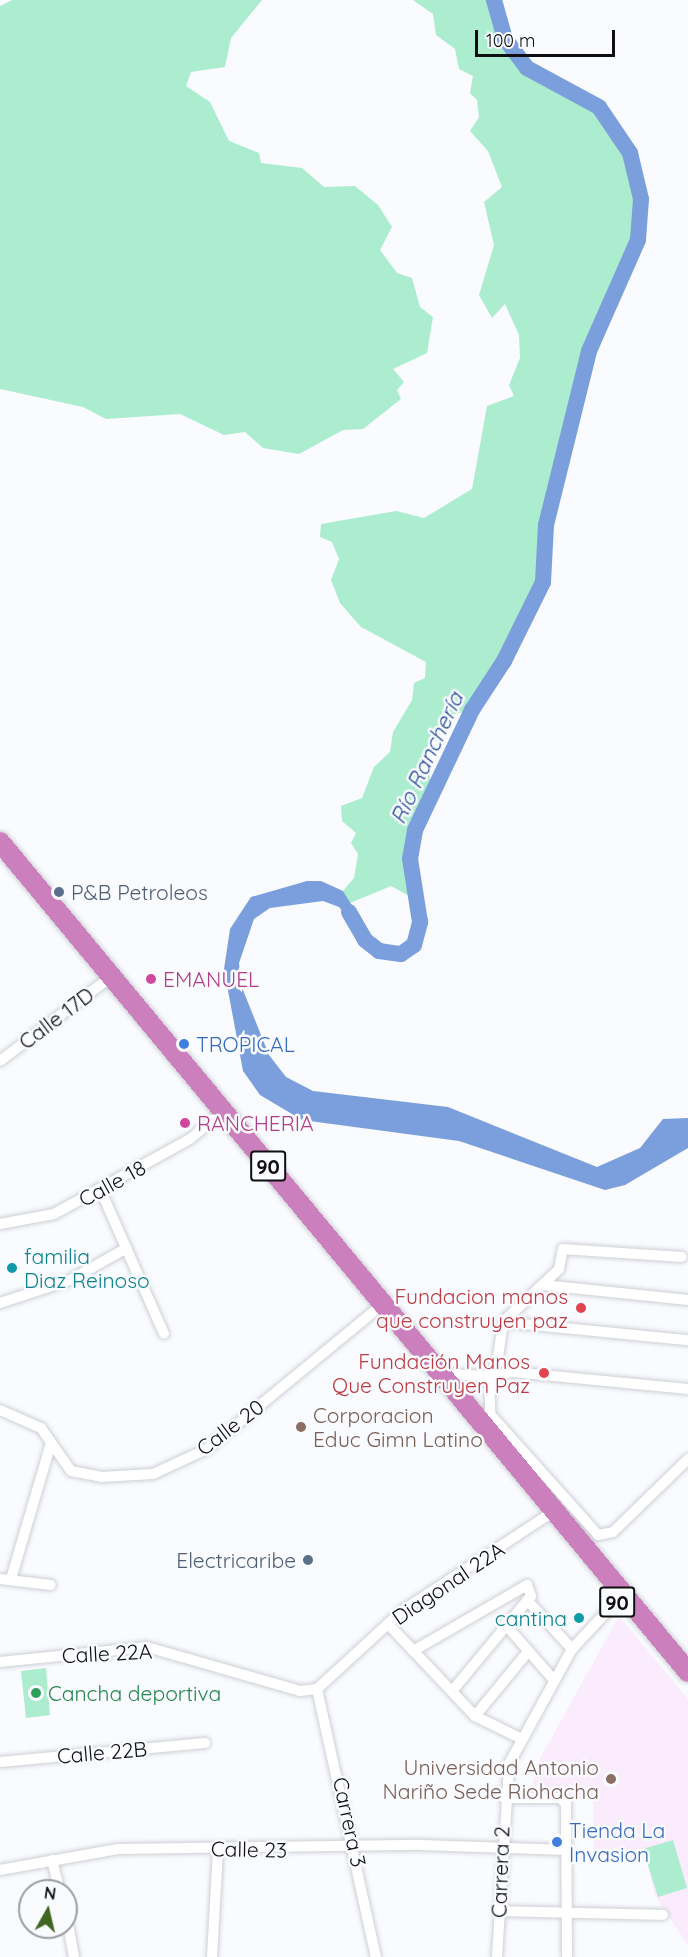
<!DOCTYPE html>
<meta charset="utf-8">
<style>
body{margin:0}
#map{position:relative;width:688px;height:1957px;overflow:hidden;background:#f9fbff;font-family:Quicksand,sans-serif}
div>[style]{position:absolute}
.education>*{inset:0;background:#faebfd}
.green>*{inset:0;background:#abedce}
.water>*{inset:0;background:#7b9edd}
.river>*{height:16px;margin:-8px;padding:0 8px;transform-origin:8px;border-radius:8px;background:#7b9edd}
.roads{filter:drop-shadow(0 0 2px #ced0d4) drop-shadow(0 0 2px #ced0d4)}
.street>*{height:10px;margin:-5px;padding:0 5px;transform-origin:5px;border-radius:5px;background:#fff}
.highway>*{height:20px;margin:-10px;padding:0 10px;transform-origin:10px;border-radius:10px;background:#cc7fbd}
.dots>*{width:16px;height:16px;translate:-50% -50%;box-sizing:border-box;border:3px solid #f9fbff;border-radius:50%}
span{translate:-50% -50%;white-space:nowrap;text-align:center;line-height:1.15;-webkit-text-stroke:5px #f9fbff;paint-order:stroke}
.shield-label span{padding:2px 4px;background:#f9fbff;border:2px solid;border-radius:4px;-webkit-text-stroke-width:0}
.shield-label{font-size:20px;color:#0f0f11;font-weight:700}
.service-label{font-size:21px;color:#4e5e75}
.left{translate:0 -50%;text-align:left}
.right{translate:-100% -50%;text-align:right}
.hotel-label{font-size:21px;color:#b23c85}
.street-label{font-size:21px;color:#0f0f11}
.shop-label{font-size:21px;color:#366cbe}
.culture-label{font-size:21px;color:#0d838f}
.health-label{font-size:21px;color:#be3a42}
.education-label{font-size:21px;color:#785e54}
.leisure-label{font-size:21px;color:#27864d}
.water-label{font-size:22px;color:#284e9a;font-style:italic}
.north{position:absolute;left:18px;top:1879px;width:60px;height:60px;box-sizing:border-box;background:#f9fbff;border:2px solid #9b9da0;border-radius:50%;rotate:8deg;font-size:16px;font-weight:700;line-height:24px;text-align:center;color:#0f0f11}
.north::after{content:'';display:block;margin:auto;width:21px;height:27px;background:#416620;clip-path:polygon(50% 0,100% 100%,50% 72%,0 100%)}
.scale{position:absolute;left:475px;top:30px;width:140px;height:27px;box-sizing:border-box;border:3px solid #0f0f11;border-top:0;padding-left:8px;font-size:18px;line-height:21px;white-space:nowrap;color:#0f0f11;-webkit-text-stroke:4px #f9fbff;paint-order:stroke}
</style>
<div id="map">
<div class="education">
<div style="clip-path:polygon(619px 1616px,688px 1699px,688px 1945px,655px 1896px,646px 1859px,594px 1856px,593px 1800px,531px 1794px,537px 1764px)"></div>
</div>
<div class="green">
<div style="clip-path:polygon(12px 0,262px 0,231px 38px,225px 67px,191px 72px,186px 86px,210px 102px,229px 141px,259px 153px,261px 163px,302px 168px,324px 187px,355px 186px,378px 205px,392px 227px,380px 250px,397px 273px,412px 278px,420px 307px,433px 317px,427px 353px,393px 369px,404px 382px,397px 390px,401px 399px,363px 429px,343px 430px,299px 454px,263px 448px,245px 432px,224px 435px,180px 414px,106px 419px,83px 407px,0 389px,0 6px)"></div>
<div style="clip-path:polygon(413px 0,494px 0,505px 39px,527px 68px,599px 107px,630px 153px,641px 199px,638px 240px,589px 351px,547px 522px,543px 582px,504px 661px,472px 710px,447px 716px,418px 772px,419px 777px,430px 768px,430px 783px,405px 842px,418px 901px,391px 886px,350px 903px,343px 891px,354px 878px,358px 854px,351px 843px,356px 833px,342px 821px,341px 806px,362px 798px,374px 767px,390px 752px,393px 732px,412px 700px,414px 683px,425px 678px,426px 662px,361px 627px,340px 603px,331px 580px,339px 559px,332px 542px,320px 537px,321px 524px,396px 511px,424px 518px,472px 489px,487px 406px,514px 396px,509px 385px,520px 358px,519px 335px,505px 304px,492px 318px,479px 295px,494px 245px,484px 202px,502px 187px,488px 151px,470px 131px,479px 117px,477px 100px,470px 93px,473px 76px,459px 69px,455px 49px,436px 35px,433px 14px)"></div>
<div style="clip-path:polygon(46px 1668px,50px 1715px,26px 1718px,21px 1671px)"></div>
<div style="clip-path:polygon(673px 1840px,687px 1888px,658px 1897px,643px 1849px)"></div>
</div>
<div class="water">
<div style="clip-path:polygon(307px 881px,321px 881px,343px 891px,356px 912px,358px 931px,339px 907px,323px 901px,270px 908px,254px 919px,239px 963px,241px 985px,269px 1055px,286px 1077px,313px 1091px,448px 1107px,597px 1167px,640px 1148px,663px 1119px,688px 1118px,688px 1148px,625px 1185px,605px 1190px,459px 1141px,302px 1120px,260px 1095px,243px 1071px,224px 969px,230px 929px,251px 897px)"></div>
</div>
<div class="river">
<div style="left:349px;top:912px;width:32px;rotate:60deg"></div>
<div style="left:365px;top:940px;width:18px;rotate:38deg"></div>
<div style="left:379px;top:951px;width:22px;rotate:8deg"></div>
<div style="left:401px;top:954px;width:16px;rotate:-35deg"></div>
<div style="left:414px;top:945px;width:24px;rotate:-75deg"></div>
<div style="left:420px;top:922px;width:64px;rotate:-99deg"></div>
<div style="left:410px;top:859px;width:29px;rotate:-80deg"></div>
<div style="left:415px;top:830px;width:133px;rotate:-64.6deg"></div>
<div style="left:472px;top:710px;width:59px;rotate:-56.9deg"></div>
<div style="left:504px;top:661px;width:88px;rotate:-63.7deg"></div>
<div style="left:543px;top:582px;width:57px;rotate:-87deg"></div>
<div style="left:546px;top:525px;width:179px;rotate:-76.1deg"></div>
<div style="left:589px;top:351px;width:121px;rotate:-66.2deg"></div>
<div style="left:638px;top:240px;width:41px;rotate:-85.8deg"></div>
<div style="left:641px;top:199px;width:47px;rotate:-103.4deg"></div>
<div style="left:630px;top:153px;width:55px;rotate:-124deg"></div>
<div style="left:599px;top:107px;width:82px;rotate:-151.6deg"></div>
<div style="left:527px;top:68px;width:36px;rotate:-127deg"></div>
<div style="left:505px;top:39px;width:41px;rotate:-105.8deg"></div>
</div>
<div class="roads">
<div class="street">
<div style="left:0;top:1061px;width:141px;rotate:-37.2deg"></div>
<div style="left:101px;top:1191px;width:156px;rotate:66.2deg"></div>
<div style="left:0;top:1224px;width:55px;rotate:-10.5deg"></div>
<div style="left:54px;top:1214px;width:155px;rotate:-28.9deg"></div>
<div style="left:190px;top:1139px;width:30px;rotate:-40deg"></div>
<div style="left:543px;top:1285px;width:146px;rotate:5.9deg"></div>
<div style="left:0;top:1303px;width:74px;rotate:-18.2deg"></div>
<div style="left:70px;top:1280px;width:65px;rotate:-29.3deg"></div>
<div style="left:503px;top:1322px;width:186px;rotate:5.6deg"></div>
<div style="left:435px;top:1382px;width:14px;rotate:-36deg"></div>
<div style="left:446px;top:1374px;width:43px;rotate:2.7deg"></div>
<div style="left:489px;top:1376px;width:14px;rotate:-56deg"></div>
<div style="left:497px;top:1364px;width:42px;rotate:-81.9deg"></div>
<div style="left:503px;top:1322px;width:77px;rotate:-43.4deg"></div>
<div style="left:559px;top:1269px;width:20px;rotate:-79deg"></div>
<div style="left:563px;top:1249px;width:119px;rotate:3.8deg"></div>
<div style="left:688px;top:1389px;width:176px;rotate:-174.5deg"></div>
<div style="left:513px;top:1372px;width:24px;rotate:171deg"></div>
<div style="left:489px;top:1376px;width:38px;rotate:88deg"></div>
<div style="left:490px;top:1414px;width:162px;rotate:48.2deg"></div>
<div style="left:598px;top:1535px;width:15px;rotate:-11deg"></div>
<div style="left:613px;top:1532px;width:105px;rotate:-44.2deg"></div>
<div style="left:0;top:1410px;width:45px;rotate:23.7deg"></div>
<div style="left:41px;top:1428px;width:52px;rotate:55.1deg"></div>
<div style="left:71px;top:1471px;width:31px;rotate:11deg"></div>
<div style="left:101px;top:1477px;width:52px;rotate:-3.3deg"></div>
<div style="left:153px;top:1474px;width:60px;rotate:-24.8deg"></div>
<div style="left:207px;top:1449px;width:229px;rotate:-39.5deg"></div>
<div style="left:0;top:1579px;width:51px;rotate:6.7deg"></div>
<div style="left:11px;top:1579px;width:142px;rotate:-73.6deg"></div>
<div style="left:527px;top:1600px;width:67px;rotate:47.4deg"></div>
<div style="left:388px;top:1624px;width:127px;rotate:46.6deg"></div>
<div style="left:475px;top:1716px;width:50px;rotate:26.1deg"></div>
<div style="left:505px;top:1624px;width:73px;rotate:48.9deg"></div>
<div style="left:413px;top:1651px;width:132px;rotate:-30.1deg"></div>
<div style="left:527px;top:1585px;width:12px;rotate:70deg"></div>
<div style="left:531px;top:1596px;width:124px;rotate:129.7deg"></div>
<div style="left:0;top:1662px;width:148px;rotate:-5.8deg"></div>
<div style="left:147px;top:1647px;width:159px;rotate:16deg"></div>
<div style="left:300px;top:1691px;width:17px;rotate:-7deg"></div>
<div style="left:317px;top:1689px;width:115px;rotate:-42.5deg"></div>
<div style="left:402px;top:1611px;width:186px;rotate:-33.3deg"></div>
<div style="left:317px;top:1689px;width:274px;rotate:77.6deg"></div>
<div style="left:475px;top:1716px;width:82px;rotate:-50.5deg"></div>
<div style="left:0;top:1762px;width:206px;rotate:-5.3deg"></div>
<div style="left:504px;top:1798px;width:56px"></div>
<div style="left:560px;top:1798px;width:8px;rotate:45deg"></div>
<div style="left:566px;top:1804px;width:153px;rotate:89.6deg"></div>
<div style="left:52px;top:1860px;width:32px;rotate:76deg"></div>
<div style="left:0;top:1870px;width:120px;rotate:-10.1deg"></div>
<div style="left:118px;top:1849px;width:303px;rotate:-0.8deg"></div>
<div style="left:421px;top:1845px;width:146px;rotate:2deg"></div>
<div style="left:500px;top:1911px;width:163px;rotate:1.4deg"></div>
<div style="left:66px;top:1913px;width:45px;rotate:79.7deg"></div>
<div style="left:212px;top:1957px;width:109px;rotate:-86.8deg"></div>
<div style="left:497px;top:1957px;width:193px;rotate:-86.4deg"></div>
<div style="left:509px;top:1764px;width:131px;rotate:-61.3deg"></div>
<div style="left:572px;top:1649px;width:79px;rotate:-47deg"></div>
</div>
<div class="highway">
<div style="left:0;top:842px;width:1078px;rotate:50.34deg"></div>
</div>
</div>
<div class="dots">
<div style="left:59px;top:892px;background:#5c6f8a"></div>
<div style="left:151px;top:979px;background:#d1479c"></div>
<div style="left:184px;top:1044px;background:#3f7fe0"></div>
<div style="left:185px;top:1123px;background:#d1479c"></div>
<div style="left:12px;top:1268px;background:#0f9aa8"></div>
<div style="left:581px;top:1308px;background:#e0444e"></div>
<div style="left:544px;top:1373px;background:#e0444e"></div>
<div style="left:301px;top:1427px;background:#8d6e63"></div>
<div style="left:308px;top:1560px;background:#5c6f8a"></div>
<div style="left:579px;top:1618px;background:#0f9aa8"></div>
<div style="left:36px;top:1693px;background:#2e9e5b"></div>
<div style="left:611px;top:1779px;background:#8d6e63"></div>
<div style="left:557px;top:1842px;background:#3f7fe0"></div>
</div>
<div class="shield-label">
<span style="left:268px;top:1166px">90</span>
<span style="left:617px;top:1602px">90</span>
</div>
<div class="service-label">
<span class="left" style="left:71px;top:892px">P&amp;B Petroleos</span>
<span class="right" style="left:296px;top:1560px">Electricaribe</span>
</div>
<div class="hotel-label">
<span class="left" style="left:163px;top:979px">EMANUEL</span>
<span class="left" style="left:197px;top:1123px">RANCHERIA</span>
</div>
<div class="street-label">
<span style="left:56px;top:1018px;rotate:-37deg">Calle 17D</span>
<span style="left:112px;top:1183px;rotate:-29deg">Calle 18</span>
<span style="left:230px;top:1427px;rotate:-37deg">Calle 20</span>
<span style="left:448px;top:1583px;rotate:-34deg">Diagonal 22A</span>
<span style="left:107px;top:1653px;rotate:-3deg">Calle 22A</span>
<span style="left:102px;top:1752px;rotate:-5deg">Calle 22B</span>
<span style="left:350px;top:1822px;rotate:78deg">Carrera 3</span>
<span style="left:249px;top:1849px;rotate:1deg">Calle 23</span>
<span style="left:500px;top:1872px;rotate:-88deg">Carrera 2</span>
</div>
<div class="shop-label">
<span class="left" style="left:196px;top:1044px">TROPICAL</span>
<span class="left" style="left:569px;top:1842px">Tienda La<br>Invasion</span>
</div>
<div class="culture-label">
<span class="left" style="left:24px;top:1268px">familia<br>Diaz Reinoso</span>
<span class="right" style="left:567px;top:1618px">cantina</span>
</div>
<div class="health-label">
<span class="right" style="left:568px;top:1308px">Fundacion manos<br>que construyen paz</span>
<span class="right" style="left:530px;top:1373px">Fundación Manos<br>Que Construyen Paz</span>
</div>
<div class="education-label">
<span class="left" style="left:313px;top:1427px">Corporacion<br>Educ Gimn Latino</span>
<span class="right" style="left:599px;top:1779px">Universidad Antonio<br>Nariño Sede Riohacha</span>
</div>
<div class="leisure-label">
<span class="left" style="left:48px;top:1693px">Cancha deportiva</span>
</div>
<div class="water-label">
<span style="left:427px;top:758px;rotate:-65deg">Río Ranchería</span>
</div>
<div class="north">N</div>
<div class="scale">100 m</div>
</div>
